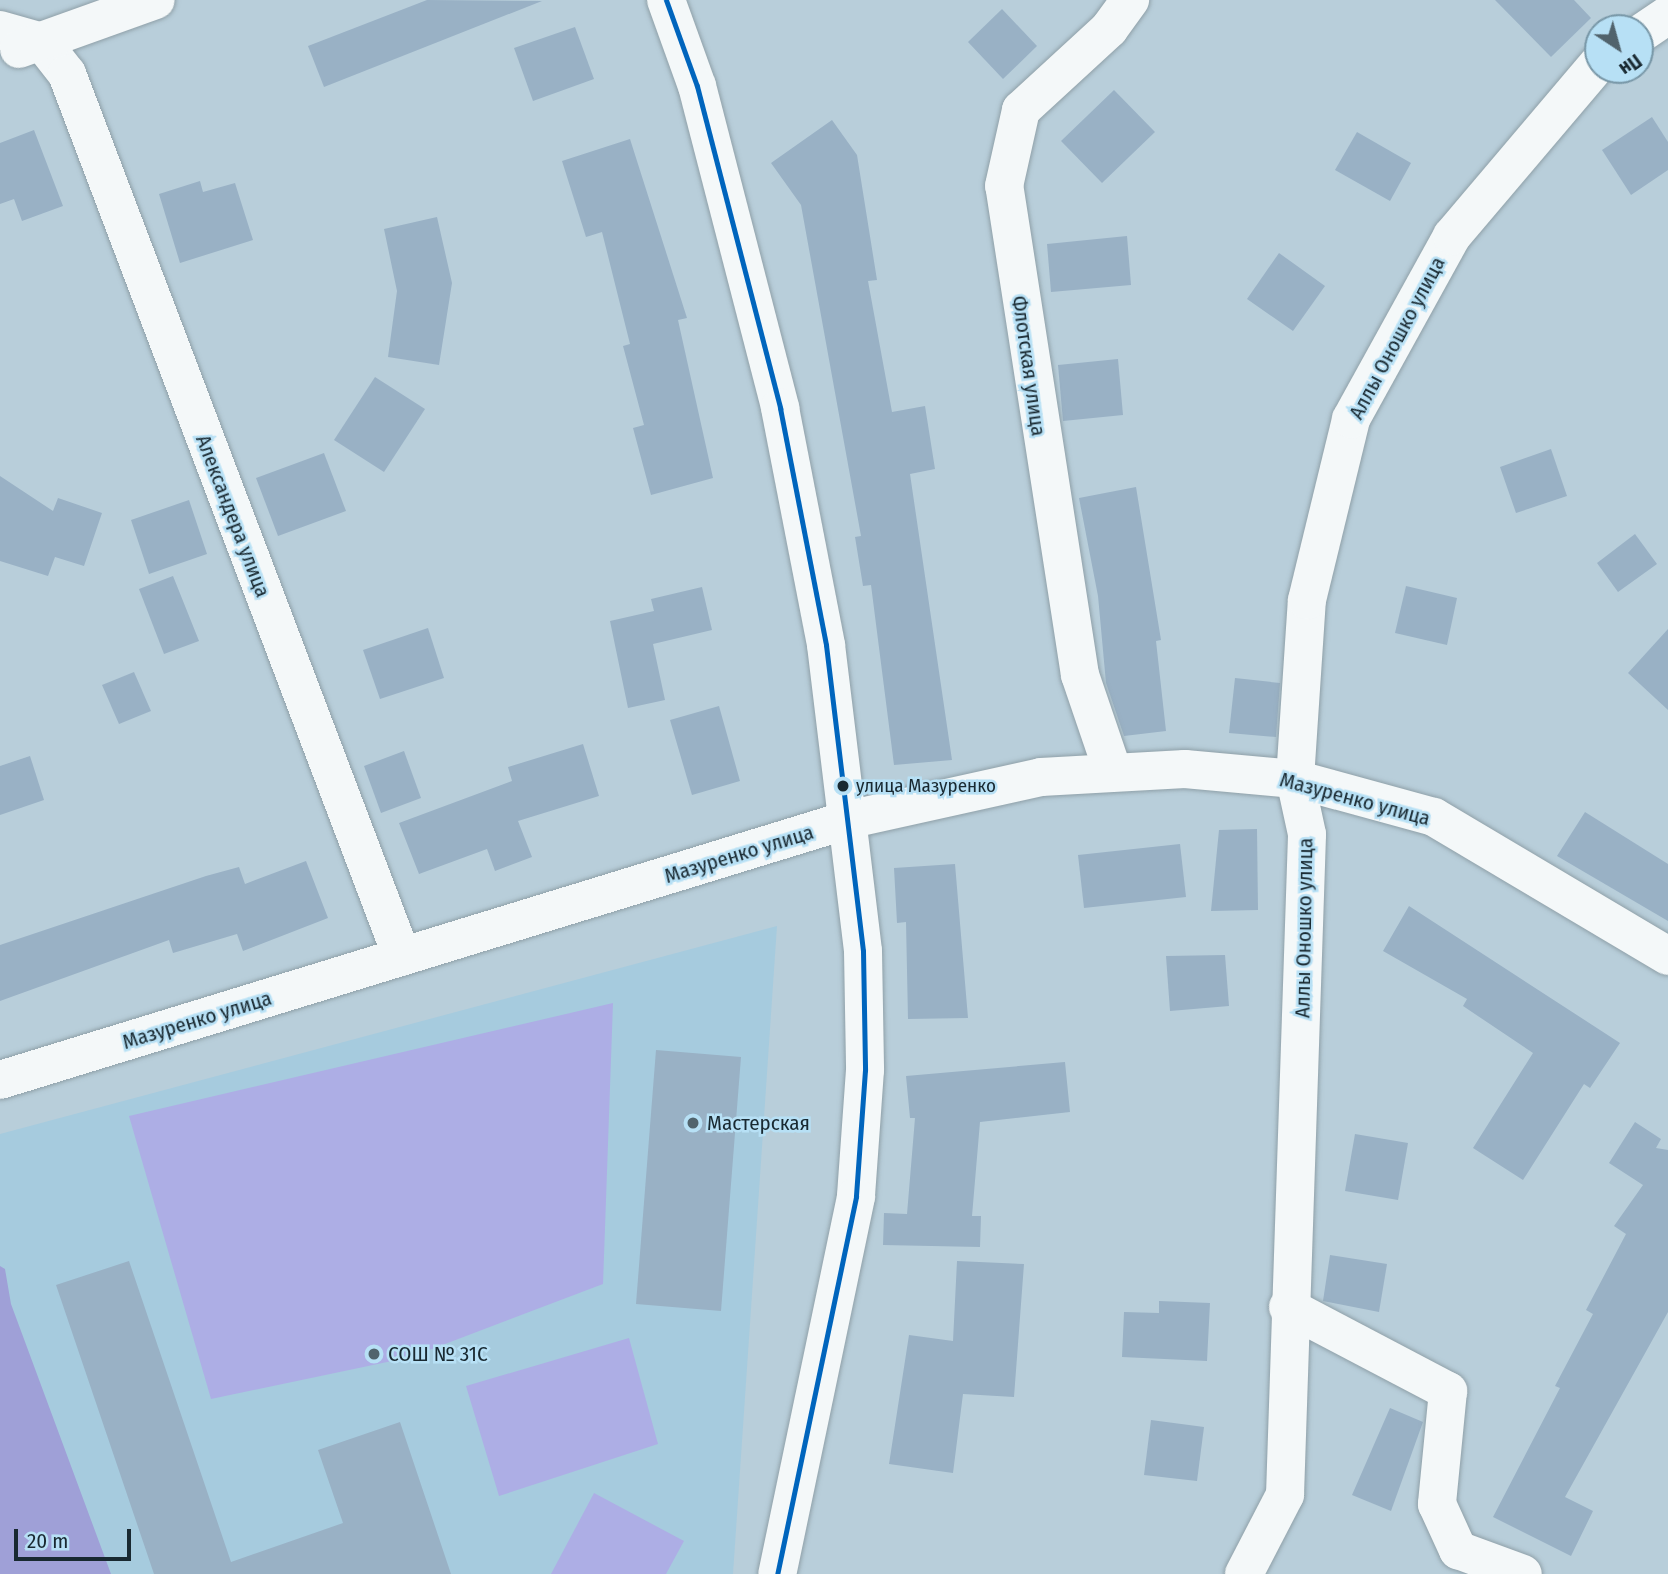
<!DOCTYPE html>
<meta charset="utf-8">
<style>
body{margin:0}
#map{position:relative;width:1668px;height:1574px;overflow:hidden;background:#b8ceda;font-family:"Fira Sans Condensed",sans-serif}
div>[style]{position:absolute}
.built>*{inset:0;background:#a6cbde}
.green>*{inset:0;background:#adaee5}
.forest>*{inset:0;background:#9fa0d7}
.building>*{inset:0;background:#99b1c5}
.roads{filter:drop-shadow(0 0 2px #8fa0a8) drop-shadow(0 0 2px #8fa0a8)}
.minor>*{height:38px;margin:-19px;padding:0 19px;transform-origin:19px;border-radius:19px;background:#f4f8f9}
.bus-1>*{height:5px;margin:-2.5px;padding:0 2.5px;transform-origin:2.5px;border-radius:2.5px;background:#0065bd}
.dots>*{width:19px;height:19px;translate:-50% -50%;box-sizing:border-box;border:4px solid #b7e0f5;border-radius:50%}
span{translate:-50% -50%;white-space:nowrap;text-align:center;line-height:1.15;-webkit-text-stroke:5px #b7e0f5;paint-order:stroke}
.bus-label{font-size:19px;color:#192931}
.left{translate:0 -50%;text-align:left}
.street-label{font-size:21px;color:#192931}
.poi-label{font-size:21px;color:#192931}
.north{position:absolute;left:1584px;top:14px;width:70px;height:70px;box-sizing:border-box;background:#b7e0f5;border:2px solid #7897a7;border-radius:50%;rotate:144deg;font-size:19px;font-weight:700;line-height:28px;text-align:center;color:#192931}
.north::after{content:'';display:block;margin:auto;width:24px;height:32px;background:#51636c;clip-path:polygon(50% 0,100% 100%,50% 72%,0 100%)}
.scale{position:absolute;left:14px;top:1529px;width:117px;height:32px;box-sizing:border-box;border:4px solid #192931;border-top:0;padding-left:9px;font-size:21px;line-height:24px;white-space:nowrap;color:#192931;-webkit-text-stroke:5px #b7e0f5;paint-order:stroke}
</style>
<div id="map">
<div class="built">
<div style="clip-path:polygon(777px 926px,733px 1574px,0 1574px,0 1134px)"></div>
</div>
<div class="green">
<div style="clip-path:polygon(613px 1003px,603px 1284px,411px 1357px,211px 1399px,129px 1116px)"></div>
<div style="clip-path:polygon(629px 1338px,658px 1444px,499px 1496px,466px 1386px)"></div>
<div style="clip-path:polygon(594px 1493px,684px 1541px,666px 1574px,551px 1574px)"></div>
</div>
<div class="forest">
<div style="clip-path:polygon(0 1266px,5px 1269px,11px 1304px,111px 1574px,0 1574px)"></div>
</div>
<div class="building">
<div style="clip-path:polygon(427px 0,542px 1px,324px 87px,308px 46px)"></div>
<div style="clip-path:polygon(1495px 0,1574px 0,1591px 18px,1551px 57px)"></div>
<div style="clip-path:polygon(1002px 9px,1037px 46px,1003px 79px,968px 42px)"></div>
<div style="clip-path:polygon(575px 27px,594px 79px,533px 101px,514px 48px)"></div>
<div style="clip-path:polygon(1114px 90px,1155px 132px,1102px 183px,1061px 141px)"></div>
<div style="clip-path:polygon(1652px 117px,1668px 142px,1668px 170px,1631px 195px,1602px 150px)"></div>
<div style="clip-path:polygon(832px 120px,857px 155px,877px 280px,868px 281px,892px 412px,925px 406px,935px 469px,910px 474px,952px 760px,894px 765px,871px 585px,863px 586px,855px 537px,861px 536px,801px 205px,771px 163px)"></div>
<div style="clip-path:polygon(34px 130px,63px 206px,22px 221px,14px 199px,0 204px,0 143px)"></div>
<div style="clip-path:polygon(1357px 132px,1411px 163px,1390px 201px,1335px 170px)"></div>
<div style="clip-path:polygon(630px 139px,687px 318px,678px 320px,713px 478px,651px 495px,633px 428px,644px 425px,623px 346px,630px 344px,602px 232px,586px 237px,562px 161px)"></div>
<div style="clip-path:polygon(200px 181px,203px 192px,235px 183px,253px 240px,180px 263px,159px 194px)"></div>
<div style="clip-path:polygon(437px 217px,452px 283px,439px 365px,388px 357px,397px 291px,384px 229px)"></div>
<div style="clip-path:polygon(1127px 236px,1131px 285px,1051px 292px,1047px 244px)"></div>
<div style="clip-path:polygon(1279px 253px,1325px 286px,1293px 331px,1247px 299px)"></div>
<div style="clip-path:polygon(1118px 359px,1123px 415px,1063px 421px,1058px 365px)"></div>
<div style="clip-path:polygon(375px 377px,425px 409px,384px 472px,334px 440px)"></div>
<div style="clip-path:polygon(1551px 449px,1567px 496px,1516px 513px,1500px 467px)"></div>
<div style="clip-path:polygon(324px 453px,346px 511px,278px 536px,256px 478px)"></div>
<div style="clip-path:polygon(0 476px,53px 511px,58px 498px,102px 513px,84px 566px,55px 557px,48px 576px,0 561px)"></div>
<div style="clip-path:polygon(1136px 487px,1161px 640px,1156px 641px,1166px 731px,1124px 736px,1106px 683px,1098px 596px,1079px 498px)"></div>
<div style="clip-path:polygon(189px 500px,207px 554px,149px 574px,131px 520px)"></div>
<div style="clip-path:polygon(1635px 534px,1657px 564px,1618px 592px,1597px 563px)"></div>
<div style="clip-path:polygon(173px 576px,199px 641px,164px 654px,139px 589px)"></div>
<div style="clip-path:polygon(1406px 586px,1457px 598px,1447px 645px,1395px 633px)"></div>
<div style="clip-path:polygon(702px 587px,712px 630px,653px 644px,665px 700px,628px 708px,610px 621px,654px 611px,651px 599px)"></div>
<div style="clip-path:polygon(428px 628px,444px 678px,380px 699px,363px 650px)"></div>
<div style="clip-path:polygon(1668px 629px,1668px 710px,1628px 673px)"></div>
<div style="clip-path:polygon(134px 672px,151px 711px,119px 724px,102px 685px)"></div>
<div style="clip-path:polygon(1235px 678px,1280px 683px,1276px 737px,1229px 733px)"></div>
<div style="clip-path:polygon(719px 706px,740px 781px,692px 795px,670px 720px)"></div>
<div style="clip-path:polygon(583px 744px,599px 796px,518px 821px,532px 857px,495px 871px,487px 849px,419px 874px,399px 823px,512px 781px,508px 767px)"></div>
<div style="clip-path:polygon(404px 751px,421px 798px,381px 813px,364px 766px)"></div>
<div style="clip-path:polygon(30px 756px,44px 800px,0 815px,0 766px)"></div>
<div style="clip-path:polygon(1585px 812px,1668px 864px,1668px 921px,1557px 856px)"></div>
<div style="clip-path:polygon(1257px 829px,1258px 910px,1211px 911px,1219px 830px)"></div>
<div style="clip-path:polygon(1180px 844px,1186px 897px,1084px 908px,1078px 855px)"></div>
<div style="clip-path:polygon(306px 861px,328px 918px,243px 951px,237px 934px,173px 953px,169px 940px,0 1001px,0 945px,206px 876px,239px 867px,245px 884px)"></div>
<div style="clip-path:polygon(955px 864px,968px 1018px,908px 1019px,906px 922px,897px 923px,894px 868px)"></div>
<div style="clip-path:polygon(1409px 906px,1620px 1043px,1590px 1088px,1584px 1084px,1523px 1180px,1473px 1148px,1533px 1053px,1463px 1006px,1467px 999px,1383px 951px)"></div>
<div style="clip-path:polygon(1225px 955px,1229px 1006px,1170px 1011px,1166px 956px)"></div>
<div style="clip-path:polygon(656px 1050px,741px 1057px,721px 1311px,636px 1304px)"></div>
<div style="clip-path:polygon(1065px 1062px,1070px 1112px,980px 1122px,972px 1216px,981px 1216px,980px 1247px,883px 1245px,884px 1213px,907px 1214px,915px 1118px,910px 1118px,906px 1076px)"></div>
<div style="clip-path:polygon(1635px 1122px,1661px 1139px,1656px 1148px,1668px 1150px,1668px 1312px,1565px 1497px,1593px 1511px,1571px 1556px,1493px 1517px,1560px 1388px,1555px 1386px,1593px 1314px,1586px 1310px,1626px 1234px,1614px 1226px,1643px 1185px,1609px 1163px)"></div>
<div style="clip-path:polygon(1355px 1134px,1408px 1143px,1398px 1200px,1345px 1191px)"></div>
<div style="clip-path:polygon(1330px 1255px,1387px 1264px,1379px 1312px,1323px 1301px)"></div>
<div style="clip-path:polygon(129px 1261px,231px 1562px,343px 1523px,318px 1450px,400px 1422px,451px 1574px,154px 1574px,56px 1285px)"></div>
<div style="clip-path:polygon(957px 1261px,1024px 1264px,1014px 1397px,963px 1394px,953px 1473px,889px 1464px,909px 1335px,953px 1341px)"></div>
<div style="clip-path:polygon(1159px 1301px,1210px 1303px,1207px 1361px,1122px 1357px,1124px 1312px,1159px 1313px)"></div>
<div style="clip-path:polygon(1390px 1408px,1423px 1422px,1391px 1511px,1352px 1495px)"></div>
<div style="clip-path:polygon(1151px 1420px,1204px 1427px,1197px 1481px,1144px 1475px)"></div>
</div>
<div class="roads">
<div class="minor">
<div style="left:666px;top:0;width:91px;rotate:70.2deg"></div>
<div style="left:697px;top:86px;width:333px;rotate:75.5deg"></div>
<div style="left:780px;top:408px;width:241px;rotate:79deg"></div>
<div style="left:826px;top:645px;width:308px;rotate:83.1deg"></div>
<div style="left:863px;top:951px;width:119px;rotate:89deg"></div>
<div style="left:865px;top:1070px;width:127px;rotate:94.1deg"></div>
<div style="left:856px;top:1197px;width:385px;rotate:101.8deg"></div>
<div style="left:0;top:30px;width:44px;rotate:15.9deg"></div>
<div style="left:42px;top:42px;width:41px;rotate:52deg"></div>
<div style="left:67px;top:74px;width:944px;rotate:69.22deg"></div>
<div style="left:1640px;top:34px;width:34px;rotate:-34deg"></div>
<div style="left:19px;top:49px;width:145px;rotate:-19.7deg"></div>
<div style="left:1113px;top:772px;width:102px;rotate:-108.8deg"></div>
<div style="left:1080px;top:675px;width:495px;rotate:-98.8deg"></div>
<div style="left:1004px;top:186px;width:78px;rotate:-77.4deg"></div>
<div style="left:1021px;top:110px;width:120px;rotate:-42.6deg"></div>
<div style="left:1109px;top:29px;width:36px;rotate:-54deg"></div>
<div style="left:0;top:1080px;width:886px;rotate:-17.06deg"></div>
<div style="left:847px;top:820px;width:199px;rotate:-12.5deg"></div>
<div style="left:1041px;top:777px;width:144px;rotate:-3.2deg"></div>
<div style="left:1185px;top:769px;width:110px;rotate:5.2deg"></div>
<div style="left:1295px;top:779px;width:144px;rotate:15.3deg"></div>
<div style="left:1434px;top:817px;width:272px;rotate:30.7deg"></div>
<div style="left:1288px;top:1307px;width:181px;rotate:27.7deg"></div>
<div style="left:1448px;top:1391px;width:114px;rotate:95.6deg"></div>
<div style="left:1437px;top:1504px;width:51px;rotate:65.5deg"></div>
<div style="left:1458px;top:1550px;width:69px;rotate:20.3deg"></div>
<div style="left:1244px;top:1574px;width:89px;rotate:-62.6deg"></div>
<div style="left:1285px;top:1495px;width:661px;rotate:-88.09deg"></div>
<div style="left:1307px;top:834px;width:56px;rotate:-102.3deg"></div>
<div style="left:1295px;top:779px;width:179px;rotate:-86.2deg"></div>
<div style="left:1307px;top:600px;width:186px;rotate:-76.3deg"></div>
<div style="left:1351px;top:419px;width:209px;rotate:-61.1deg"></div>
<div style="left:1452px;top:236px;width:226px;rotate:-49.7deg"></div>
</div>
</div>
<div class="bus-1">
<div style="left:666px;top:0;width:91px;rotate:70.2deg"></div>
<div style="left:697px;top:86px;width:333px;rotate:75.5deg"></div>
<div style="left:780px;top:408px;width:241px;rotate:79deg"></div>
<div style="left:826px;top:645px;width:308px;rotate:83.1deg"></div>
<div style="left:863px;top:951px;width:119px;rotate:89deg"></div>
<div style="left:865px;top:1070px;width:127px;rotate:94.1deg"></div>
<div style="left:856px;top:1197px;width:385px;rotate:101.8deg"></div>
</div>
<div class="dots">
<div style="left:843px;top:786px;background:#192931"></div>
<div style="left:693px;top:1123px;background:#51636c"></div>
<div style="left:374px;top:1354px;background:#51636c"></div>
</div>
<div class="bus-label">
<span class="left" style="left:856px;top:786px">улица Мазуренко</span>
</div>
<div class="street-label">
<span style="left:1397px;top:338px;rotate:-62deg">Аллы Оношко улица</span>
<span style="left:1029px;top:366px;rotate:82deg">Флотская улица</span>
<span style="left:233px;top:516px;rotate:69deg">Александера улица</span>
<span style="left:1355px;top:799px;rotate:15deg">Мазуренко улица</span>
<span style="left:739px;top:854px;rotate:-17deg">Мазуренко улица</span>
<span style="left:1304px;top:928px;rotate:-89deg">Аллы Оношко улица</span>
<span style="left:197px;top:1020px;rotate:-17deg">Мазуренко улица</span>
</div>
<div class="poi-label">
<span class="left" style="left:707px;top:1123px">Мастерская</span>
<span class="left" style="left:388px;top:1354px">СОШ № 31С</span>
</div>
<div class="north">Пн</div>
<div class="scale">20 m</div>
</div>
